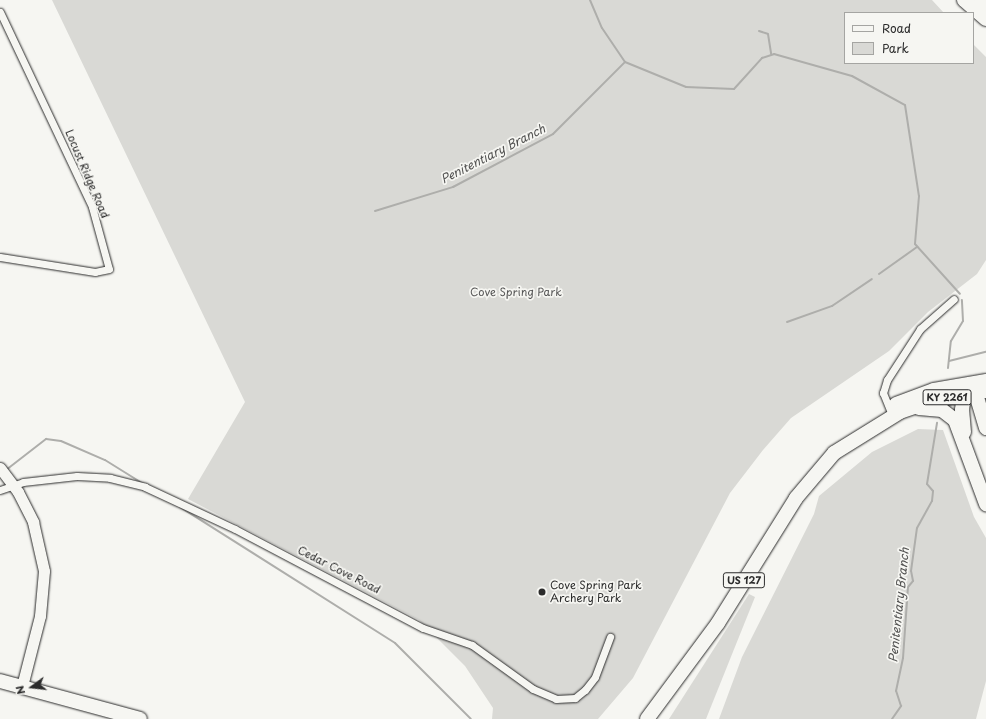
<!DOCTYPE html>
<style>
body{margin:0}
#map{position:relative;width:986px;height:719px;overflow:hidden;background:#f6f6f2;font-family:"Playpen Sans",sans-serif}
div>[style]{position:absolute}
.green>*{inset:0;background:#d9d9d5}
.stream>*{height:2px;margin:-1px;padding:0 1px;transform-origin:1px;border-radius:1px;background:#aeaeab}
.roads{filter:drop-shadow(0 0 1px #2b2b2b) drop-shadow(0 0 1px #2b2b2b)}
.street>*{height:7px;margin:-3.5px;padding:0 3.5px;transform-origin:3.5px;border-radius:3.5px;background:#f6f6f2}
.secondary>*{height:11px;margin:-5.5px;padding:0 5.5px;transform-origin:5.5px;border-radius:5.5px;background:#f6f6f2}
.highway>*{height:14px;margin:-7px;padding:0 7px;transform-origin:7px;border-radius:7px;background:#f6f6f2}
.dots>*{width:11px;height:11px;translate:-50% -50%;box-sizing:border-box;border:2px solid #f6f6f2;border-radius:50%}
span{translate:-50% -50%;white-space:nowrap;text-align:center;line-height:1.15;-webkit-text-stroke:3.5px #f6f6f2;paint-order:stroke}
.shield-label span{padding:1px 3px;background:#f6f6f2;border:1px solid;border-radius:3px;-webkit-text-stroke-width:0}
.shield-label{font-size:10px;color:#2b2b2b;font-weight:700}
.street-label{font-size:11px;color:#2b2b2b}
.park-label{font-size:11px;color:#565656}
.poi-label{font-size:11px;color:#2b2b2b}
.left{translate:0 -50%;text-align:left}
.water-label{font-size:12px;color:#525251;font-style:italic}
.legend{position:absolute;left:844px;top:12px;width:130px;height:52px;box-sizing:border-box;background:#f6f6f2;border:1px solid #a5a5a2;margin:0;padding:5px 7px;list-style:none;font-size:12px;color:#2b2b2b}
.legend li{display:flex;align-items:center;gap:8px;height:20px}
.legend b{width:20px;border:1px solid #a5a5a2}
.north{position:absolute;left:12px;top:667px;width:40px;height:40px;-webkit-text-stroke:3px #f6f6f2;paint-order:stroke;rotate:255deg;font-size:11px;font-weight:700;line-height:16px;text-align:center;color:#2b2b2b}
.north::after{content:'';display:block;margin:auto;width:14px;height:18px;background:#2b2b2b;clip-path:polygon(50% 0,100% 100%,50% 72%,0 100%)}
</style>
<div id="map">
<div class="green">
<div style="clip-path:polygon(52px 0,932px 0,944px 13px,845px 13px,845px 63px,973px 63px,973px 44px,986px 57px,986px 260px,977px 274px,928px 312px,889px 351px,791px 418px,763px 450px,730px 493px,633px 678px,598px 719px,492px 719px,493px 708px,465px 666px,419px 620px,188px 499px,245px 402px)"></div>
<div style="clip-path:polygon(918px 429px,943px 430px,974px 517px,986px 538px,986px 681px,976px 719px,719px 719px,742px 657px,814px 514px,819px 496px,872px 452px)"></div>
<div style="clip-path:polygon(749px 594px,755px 597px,706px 719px,669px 719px)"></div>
</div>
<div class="stream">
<div style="left:590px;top:0;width:30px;rotate:67deg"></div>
<div style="left:602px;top:28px;width:41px;rotate:55.9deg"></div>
<div style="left:625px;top:62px;width:66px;rotate:22.3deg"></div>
<div style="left:686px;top:87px;width:48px;rotate:2.4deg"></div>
<div style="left:734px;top:89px;width:42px;rotate:-47.9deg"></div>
<div style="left:762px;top:58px;width:13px;rotate:-18deg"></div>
<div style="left:774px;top:54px;width:81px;rotate:15.8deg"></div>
<div style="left:852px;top:76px;width:60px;rotate:28.7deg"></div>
<div style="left:905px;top:105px;width:92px;rotate:81.3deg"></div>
<div style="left:919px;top:196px;width:48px;rotate:94.8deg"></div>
<div style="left:915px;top:244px;width:67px;rotate:48deg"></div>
<div style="left:759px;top:31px;width:9px;rotate:18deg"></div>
<div style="left:768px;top:34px;width:20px;rotate:81deg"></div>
<div style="left:375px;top:211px;width:82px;rotate:-17.1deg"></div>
<div style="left:453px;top:187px;width:113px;rotate:-27.9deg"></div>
<div style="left:553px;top:134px;width:102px;rotate:-45deg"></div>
<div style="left:879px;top:274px;width:47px;rotate:-35.4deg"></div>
<div style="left:787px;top:322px;width:48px;rotate:-19.6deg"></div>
<div style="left:832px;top:306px;width:48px;rotate:-34deg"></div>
<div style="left:949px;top:361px;width:38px;rotate:-14deg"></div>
<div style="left:948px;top:368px;width:27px;rotate:-84deg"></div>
<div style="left:951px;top:341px;width:23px;rotate:-59deg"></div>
<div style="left:963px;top:321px;width:21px;rotate:-93deg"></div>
<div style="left:6px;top:470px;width:51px;rotate:-37.8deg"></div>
<div style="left:46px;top:439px;width:15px;rotate:8deg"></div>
<div style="left:61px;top:441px;width:48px;rotate:23.4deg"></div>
<div style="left:105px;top:460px;width:44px;rotate:31.9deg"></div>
<div style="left:180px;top:507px;width:254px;rotate:32.3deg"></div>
<div style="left:395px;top:643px;width:107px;rotate:45deg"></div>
<div style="left:892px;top:719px;width:16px;rotate:-55deg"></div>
<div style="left:901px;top:706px;width:16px;rotate:-108deg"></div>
<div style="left:896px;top:691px;width:34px;rotate:-78deg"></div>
<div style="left:903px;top:658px;width:71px;rotate:-86deg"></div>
<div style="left:908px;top:587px;width:8px;rotate:-50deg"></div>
<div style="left:913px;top:581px;width:10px;rotate:-101deg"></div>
<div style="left:911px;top:571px;width:43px;rotate:-82.1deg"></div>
<div style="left:917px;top:528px;width:31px;rotate:-61deg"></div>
<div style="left:932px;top:501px;width:10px;rotate:-84deg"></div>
<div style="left:933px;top:491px;width:9px;rotate:-131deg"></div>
<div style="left:927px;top:484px;width:62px;rotate:-80.7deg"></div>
</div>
<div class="roads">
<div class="street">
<div style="left:0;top:12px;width:216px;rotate:64.7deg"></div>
<div style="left:92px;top:207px;width:64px;rotate:74.7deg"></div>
<div style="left:109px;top:269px;width:14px;rotate:168deg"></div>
<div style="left:95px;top:272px;width:96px;rotate:-171deg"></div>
<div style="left:892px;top:415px;width:24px;rotate:-112deg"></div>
<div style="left:883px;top:393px;width:14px;rotate:-73deg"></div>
<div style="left:887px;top:380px;width:61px;rotate:-57.1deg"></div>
<div style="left:920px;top:329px;width:45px;rotate:-41.4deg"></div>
<div style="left:0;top:490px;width:24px;rotate:-19deg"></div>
<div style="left:23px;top:482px;width:54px;rotate:-6.3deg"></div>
<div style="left:77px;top:476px;width:33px;rotate:3deg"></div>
<div style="left:110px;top:478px;width:36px;rotate:14deg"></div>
<div style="left:145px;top:487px;width:99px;rotate:25deg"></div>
<div style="left:235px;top:529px;width:212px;rotate:27.8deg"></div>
<div style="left:423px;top:628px;width:52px;rotate:19.1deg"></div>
<div style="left:472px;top:645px;width:75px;rotate:35.8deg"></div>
<div style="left:533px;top:689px;width:25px;rotate:23deg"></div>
<div style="left:556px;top:699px;width:19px;rotate:-3deg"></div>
<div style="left:575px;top:698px;width:13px;rotate:-39deg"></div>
<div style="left:585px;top:690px;width:16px;rotate:-52deg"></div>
<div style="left:595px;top:677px;width:43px;rotate:-69.4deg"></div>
</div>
<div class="secondary">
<div style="left:0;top:468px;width:30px;rotate:53deg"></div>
<div style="left:18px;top:492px;width:34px;rotate:63deg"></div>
<div style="left:33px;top:522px;width:50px;rotate:77.3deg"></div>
<div style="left:44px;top:571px;width:45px;rotate:95.1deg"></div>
<div style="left:40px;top:616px;width:72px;rotate:104.4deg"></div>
</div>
<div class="highway">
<div style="left:964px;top:0;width:29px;rotate:41deg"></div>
<div style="left:981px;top:0;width:7px;rotate:45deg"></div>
<div style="left:973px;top:384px;width:46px;rotate:73.5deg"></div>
<div style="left:896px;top:404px;width:40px;rotate:-20.2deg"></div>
<div style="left:934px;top:390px;width:53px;rotate:-9.8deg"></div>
<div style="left:919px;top:408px;width:23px;rotate:5deg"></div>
<div style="left:942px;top:410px;width:16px;rotate:38deg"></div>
<div style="left:955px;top:420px;width:90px;rotate:69.7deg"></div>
<div style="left:964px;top:432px;width:22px;rotate:-95deg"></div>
<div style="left:962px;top:410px;width:25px;rotate:-83deg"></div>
<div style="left:0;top:681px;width:145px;rotate:15.2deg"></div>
<div style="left:647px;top:719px;width:119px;rotate:-53.5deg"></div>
<div style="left:718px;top:623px;width:147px;rotate:-58deg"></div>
<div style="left:796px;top:498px;width:59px;rotate:-49.8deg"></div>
<div style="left:834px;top:453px;width:78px;rotate:-31.8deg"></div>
<div style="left:900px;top:412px;width:37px;rotate:-19deg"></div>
<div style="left:935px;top:400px;width:52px;rotate:-10deg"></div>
</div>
</div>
<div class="dots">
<div style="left:542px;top:592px;background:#2b2b2b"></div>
</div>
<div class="shield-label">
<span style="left:947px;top:397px">KY 2261</span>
<span style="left:744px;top:580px">US 127</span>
</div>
<div class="street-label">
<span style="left:87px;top:174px;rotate:67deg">Locust Ridge Road</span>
<span style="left:339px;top:570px;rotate:27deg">Cedar Cove Road</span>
</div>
<div class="park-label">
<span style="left:516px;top:292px">Cove Spring Park</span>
</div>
<div class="poi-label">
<span class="left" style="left:550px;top:592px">Cove Spring Park<br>Archery Park</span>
</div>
<div class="water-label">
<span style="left:493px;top:154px;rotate:-27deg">Penitentiary Branch</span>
<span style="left:899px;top:605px;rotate:-84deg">Penitentiary Branch</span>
</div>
<ul class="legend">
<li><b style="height:5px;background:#f6f6f2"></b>Road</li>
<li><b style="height:11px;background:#d9d9d5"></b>Park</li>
</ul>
<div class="north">N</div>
</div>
